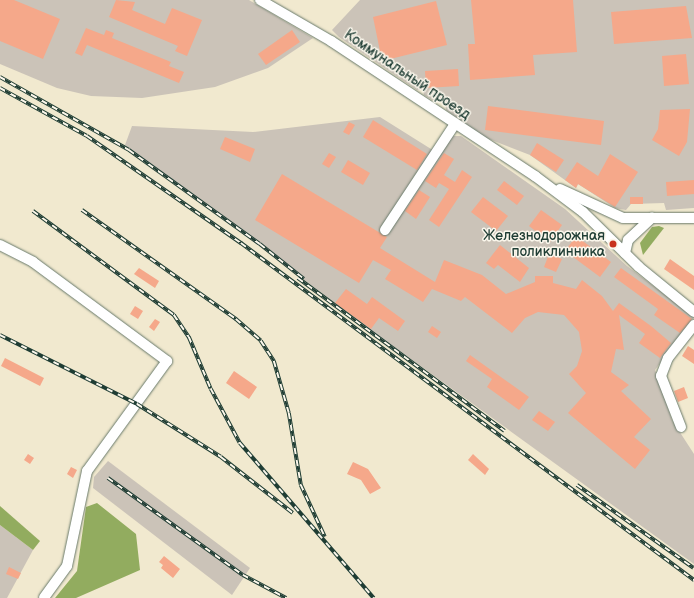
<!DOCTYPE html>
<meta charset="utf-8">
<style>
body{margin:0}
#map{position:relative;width:694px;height:598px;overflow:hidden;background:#f1e9cf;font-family:"Balsamiq Sans",sans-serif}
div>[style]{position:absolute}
.industrial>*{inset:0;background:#cbc3b8}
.forest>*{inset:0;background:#92ac5f}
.building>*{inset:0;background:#f5a88a}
.roads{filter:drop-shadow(0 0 1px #68796a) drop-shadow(0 0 1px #68796a)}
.minor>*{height:10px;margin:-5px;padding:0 5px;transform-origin:5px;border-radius:5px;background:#fff}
.rail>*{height:3.5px;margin-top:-1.75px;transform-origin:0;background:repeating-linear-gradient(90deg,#fbf7ec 0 6px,#1f3d34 0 12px);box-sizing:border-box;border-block:1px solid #1f3d34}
.dots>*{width:11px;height:11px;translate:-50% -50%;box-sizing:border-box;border:2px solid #fbf7ec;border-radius:50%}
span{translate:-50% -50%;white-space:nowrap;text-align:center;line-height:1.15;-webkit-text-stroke:3px #fbf7ec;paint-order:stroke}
.street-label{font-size:14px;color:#1f3d34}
.poi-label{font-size:14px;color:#1f3d34}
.right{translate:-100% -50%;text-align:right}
</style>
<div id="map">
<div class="industrial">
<div style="clip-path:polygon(0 0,249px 0,313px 38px,268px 68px,215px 87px,142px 98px,91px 96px,57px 88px,0 64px)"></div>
<div style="clip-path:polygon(360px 0,694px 0,694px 208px,666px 210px,664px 203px,631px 204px,626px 210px,615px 208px,578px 184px,576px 188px,530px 155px,484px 137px,446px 110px,445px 100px,434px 101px,424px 95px,423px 90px,417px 90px,339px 37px,332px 30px)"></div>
<div style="clip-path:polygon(380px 117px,439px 154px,453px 136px,461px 136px,565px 209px,627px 266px,694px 317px,655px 370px,672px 420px,694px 454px,694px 564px,372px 331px,125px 145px,132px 126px,253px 132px)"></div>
<div style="clip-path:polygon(108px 461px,250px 568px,232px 595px,93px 488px,94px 477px)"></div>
<div style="clip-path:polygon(0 525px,33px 550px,7px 598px,0 598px)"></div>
</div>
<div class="forest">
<div style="clip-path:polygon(659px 226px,664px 228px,643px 255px,640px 243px,652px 227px)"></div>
<div style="clip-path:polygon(97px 503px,136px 534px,140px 570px,76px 598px,55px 598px,77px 571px,86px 507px)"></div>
<div style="clip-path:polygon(0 506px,40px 541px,33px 550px,0 525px)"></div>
</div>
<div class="building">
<div style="clip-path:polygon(0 0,14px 0,60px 19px,43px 59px,0 41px)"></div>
<div style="clip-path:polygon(116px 0,135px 2px,132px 10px,165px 24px,172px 8px,202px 20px,187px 56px,175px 51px,178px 46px,109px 17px)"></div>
<div style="clip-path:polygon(471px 0,573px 0,577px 52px,533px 55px,535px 75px,470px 80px,468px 44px,475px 44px)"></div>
<div style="clip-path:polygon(436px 1px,447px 45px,382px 61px,373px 17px)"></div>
<div style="clip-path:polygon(686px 6px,692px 38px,614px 44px,611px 12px)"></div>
<div style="clip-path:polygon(86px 28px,104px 35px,106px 30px,114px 33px,112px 38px,171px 62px,169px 66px,184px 72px,179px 83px,87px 45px,82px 56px,75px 53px)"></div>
<div style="clip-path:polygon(292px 30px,300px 42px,266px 65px,258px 54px)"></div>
<div style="clip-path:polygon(686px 54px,689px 84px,664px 86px,662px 56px)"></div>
<div style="clip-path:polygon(458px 69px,459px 86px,426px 88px,425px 71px)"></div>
<div style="clip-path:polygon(488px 106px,604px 121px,601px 145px,485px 130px)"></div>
<div style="clip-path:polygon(690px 109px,687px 142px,679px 156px,652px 140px,658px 129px,660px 110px)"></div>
<div style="clip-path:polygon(373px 120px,427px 154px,417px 170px,363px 137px)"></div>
<div style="clip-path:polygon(349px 122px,355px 125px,349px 135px,343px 132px)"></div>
<div style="clip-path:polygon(225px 137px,255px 149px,250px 162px,220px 149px)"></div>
<div style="clip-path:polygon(537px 143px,564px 160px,556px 172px,530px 155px)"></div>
<div style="clip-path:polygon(329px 153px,336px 157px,329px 168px,322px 164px)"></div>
<div style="clip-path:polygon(444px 153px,454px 159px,444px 175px,455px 182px,462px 170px,472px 177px,439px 227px,429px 220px,449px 189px,439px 183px,436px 188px,425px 181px)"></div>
<div style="clip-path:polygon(610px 154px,638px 172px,615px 207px,578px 184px,576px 188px,565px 180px,577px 162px,598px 176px)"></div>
<div style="clip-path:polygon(348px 160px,370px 173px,363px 185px,341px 172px)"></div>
<div style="clip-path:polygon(282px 174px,387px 237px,380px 248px,435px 282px,444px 260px,482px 275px,506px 294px,535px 282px,535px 276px,553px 276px,553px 283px,576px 289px,582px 280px,602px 296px,613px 311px,619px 303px,651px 326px,671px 343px,660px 358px,639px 343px,645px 334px,619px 315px,624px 350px,616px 349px,611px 372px,629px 385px,621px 391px,651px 419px,634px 437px,650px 450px,635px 469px,568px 413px,586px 393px,569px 374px,577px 366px,582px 351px,579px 332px,564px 315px,538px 312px,525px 318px,512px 333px,465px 297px,461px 301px,432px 289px,423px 302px,385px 279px,391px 270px,373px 260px,359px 283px,255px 220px)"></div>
<div style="clip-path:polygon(694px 180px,694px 194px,667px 196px,666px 182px)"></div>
<div style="clip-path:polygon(504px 181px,524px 196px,517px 205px,497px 190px)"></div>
<div style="clip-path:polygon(419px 190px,430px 197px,416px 219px,405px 211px)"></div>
<div style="clip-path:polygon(483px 197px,508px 216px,496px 231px,471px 212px)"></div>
<div style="clip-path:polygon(630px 197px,643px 197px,643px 204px,630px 204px)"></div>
<div style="clip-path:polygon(541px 210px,562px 225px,550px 242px,529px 226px)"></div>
<div style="clip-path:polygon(576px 236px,611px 262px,600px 277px,565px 251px)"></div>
<div style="clip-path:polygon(500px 245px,529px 268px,520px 282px,498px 265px,494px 269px,486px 263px)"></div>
<div style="clip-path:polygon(549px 254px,562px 259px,556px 272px,544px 267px)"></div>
<div style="clip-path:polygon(670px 259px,694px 276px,694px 290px,664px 269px)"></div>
<div style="clip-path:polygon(139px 268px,159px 281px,155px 288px,134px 274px)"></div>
<div style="clip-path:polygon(621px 268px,692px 319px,680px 333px,654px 315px,658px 309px,614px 277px)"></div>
<div style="clip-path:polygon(346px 289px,367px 304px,372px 297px,405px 321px,398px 331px,379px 318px,371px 329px,335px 303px)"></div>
<div style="clip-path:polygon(135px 306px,143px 311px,138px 319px,130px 314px)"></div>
<div style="clip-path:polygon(155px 319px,160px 322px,154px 331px,149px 327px)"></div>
<div style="clip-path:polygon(432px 326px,441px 332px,437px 338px,428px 332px)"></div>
<div style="clip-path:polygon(688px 346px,694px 350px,694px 364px,682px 356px)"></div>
<div style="clip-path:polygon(470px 355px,529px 397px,519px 410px,487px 387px,492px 379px,466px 361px)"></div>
<div style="clip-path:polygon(5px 358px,44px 378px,40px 386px,1px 366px)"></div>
<div style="clip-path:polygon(234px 371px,257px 387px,249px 399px,226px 383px)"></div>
<div style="clip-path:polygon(684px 387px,688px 398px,678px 402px,674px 391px)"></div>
<div style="clip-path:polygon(539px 411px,555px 422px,548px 431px,532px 420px)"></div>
<div style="clip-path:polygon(28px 454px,34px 458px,30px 464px,24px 460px)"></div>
<div style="clip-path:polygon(473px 454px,489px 469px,485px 475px,468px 460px)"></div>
<div style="clip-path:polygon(353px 462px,368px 469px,381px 488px,370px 494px,361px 480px,347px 474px)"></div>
<div style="clip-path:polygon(71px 467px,77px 470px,73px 478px,67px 474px)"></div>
<div style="clip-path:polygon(164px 556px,180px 569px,173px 578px,161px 568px,163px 565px,159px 562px)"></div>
<div style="clip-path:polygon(9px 567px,21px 573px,18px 579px,6px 574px)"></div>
</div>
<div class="roads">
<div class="minor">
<div style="left:260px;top:0;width:82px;rotate:30deg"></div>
<div style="left:331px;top:41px;width:245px;rotate:33.5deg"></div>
<div style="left:535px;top:176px;width:60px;rotate:36.9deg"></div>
<div style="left:583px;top:212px;width:78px;rotate:44.5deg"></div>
<div style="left:639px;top:267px;width:71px;rotate:39.3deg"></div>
<div style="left:560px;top:189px;width:69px;rotate:24.7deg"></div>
<div style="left:623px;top:218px;width:71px"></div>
<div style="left:385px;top:230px;width:127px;rotate:-56.6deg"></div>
<div style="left:0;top:245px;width:37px;rotate:27deg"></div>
<div style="left:33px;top:262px;width:167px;rotate:36.5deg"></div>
<div style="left:167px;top:361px;width:136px;rotate:126deg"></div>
<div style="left:87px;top:471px;width:97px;rotate:101.9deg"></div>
<div style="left:67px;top:566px;width:39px;rotate:126deg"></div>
<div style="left:625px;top:253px;width:13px;rotate:-77deg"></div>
<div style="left:628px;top:240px;width:33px;rotate:-43deg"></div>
<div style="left:681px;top:427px;width:55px;rotate:-111.4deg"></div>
<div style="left:661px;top:376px;width:19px;rotate:-69deg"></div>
<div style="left:668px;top:358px;width:42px;rotate:-51.8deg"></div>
</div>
</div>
<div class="rail">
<div style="left:0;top:77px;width:148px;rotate:29.5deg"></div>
<div style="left:129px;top:150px;width:161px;rotate:35.7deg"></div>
<div style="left:260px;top:244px;width:56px;rotate:38.5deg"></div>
<div style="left:0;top:88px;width:99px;rotate:28.9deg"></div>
<div style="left:87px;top:136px;width:188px;rotate:34.8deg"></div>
<div style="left:241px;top:243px;width:565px;rotate:36.65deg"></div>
<div style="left:82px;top:210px;width:189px;rotate:35.3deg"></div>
<div style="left:236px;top:319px;width:33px;rotate:41deg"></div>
<div style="left:261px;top:341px;width:24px;rotate:57deg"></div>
<div style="left:274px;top:361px;width:54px;rotate:73.9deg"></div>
<div style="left:289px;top:413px;width:73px;rotate:80.5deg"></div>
<div style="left:301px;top:485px;width:57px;rotate:65.2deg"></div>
<div style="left:33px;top:211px;width:175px;rotate:36.4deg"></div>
<div style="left:174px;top:315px;width:27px;rotate:56deg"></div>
<div style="left:189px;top:337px;width:56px;rotate:67.1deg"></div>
<div style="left:211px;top:389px;width:61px;rotate:61.8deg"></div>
<div style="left:240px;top:443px;width:205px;rotate:49.2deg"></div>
<div style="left:298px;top:278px;width:257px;rotate:36.5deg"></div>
<div style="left:0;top:335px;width:153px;rotate:26.7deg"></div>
<div style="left:137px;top:404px;width:99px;rotate:32.2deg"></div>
<div style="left:221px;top:457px;width:91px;rotate:37.9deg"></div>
<div style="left:108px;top:478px;width:166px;rotate:35.7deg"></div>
<div style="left:243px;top:575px;width:49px;rotate:28.1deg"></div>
<div style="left:577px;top:485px;width:143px;rotate:35.4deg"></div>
</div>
<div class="dots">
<div style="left:613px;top:244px;background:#c8321e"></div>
</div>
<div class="street-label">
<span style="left:407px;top:75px;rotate:34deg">Коммунальный проезд</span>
</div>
<div class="poi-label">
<span class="right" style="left:605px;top:244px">Железнодорожная<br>поликлинника</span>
</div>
</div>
